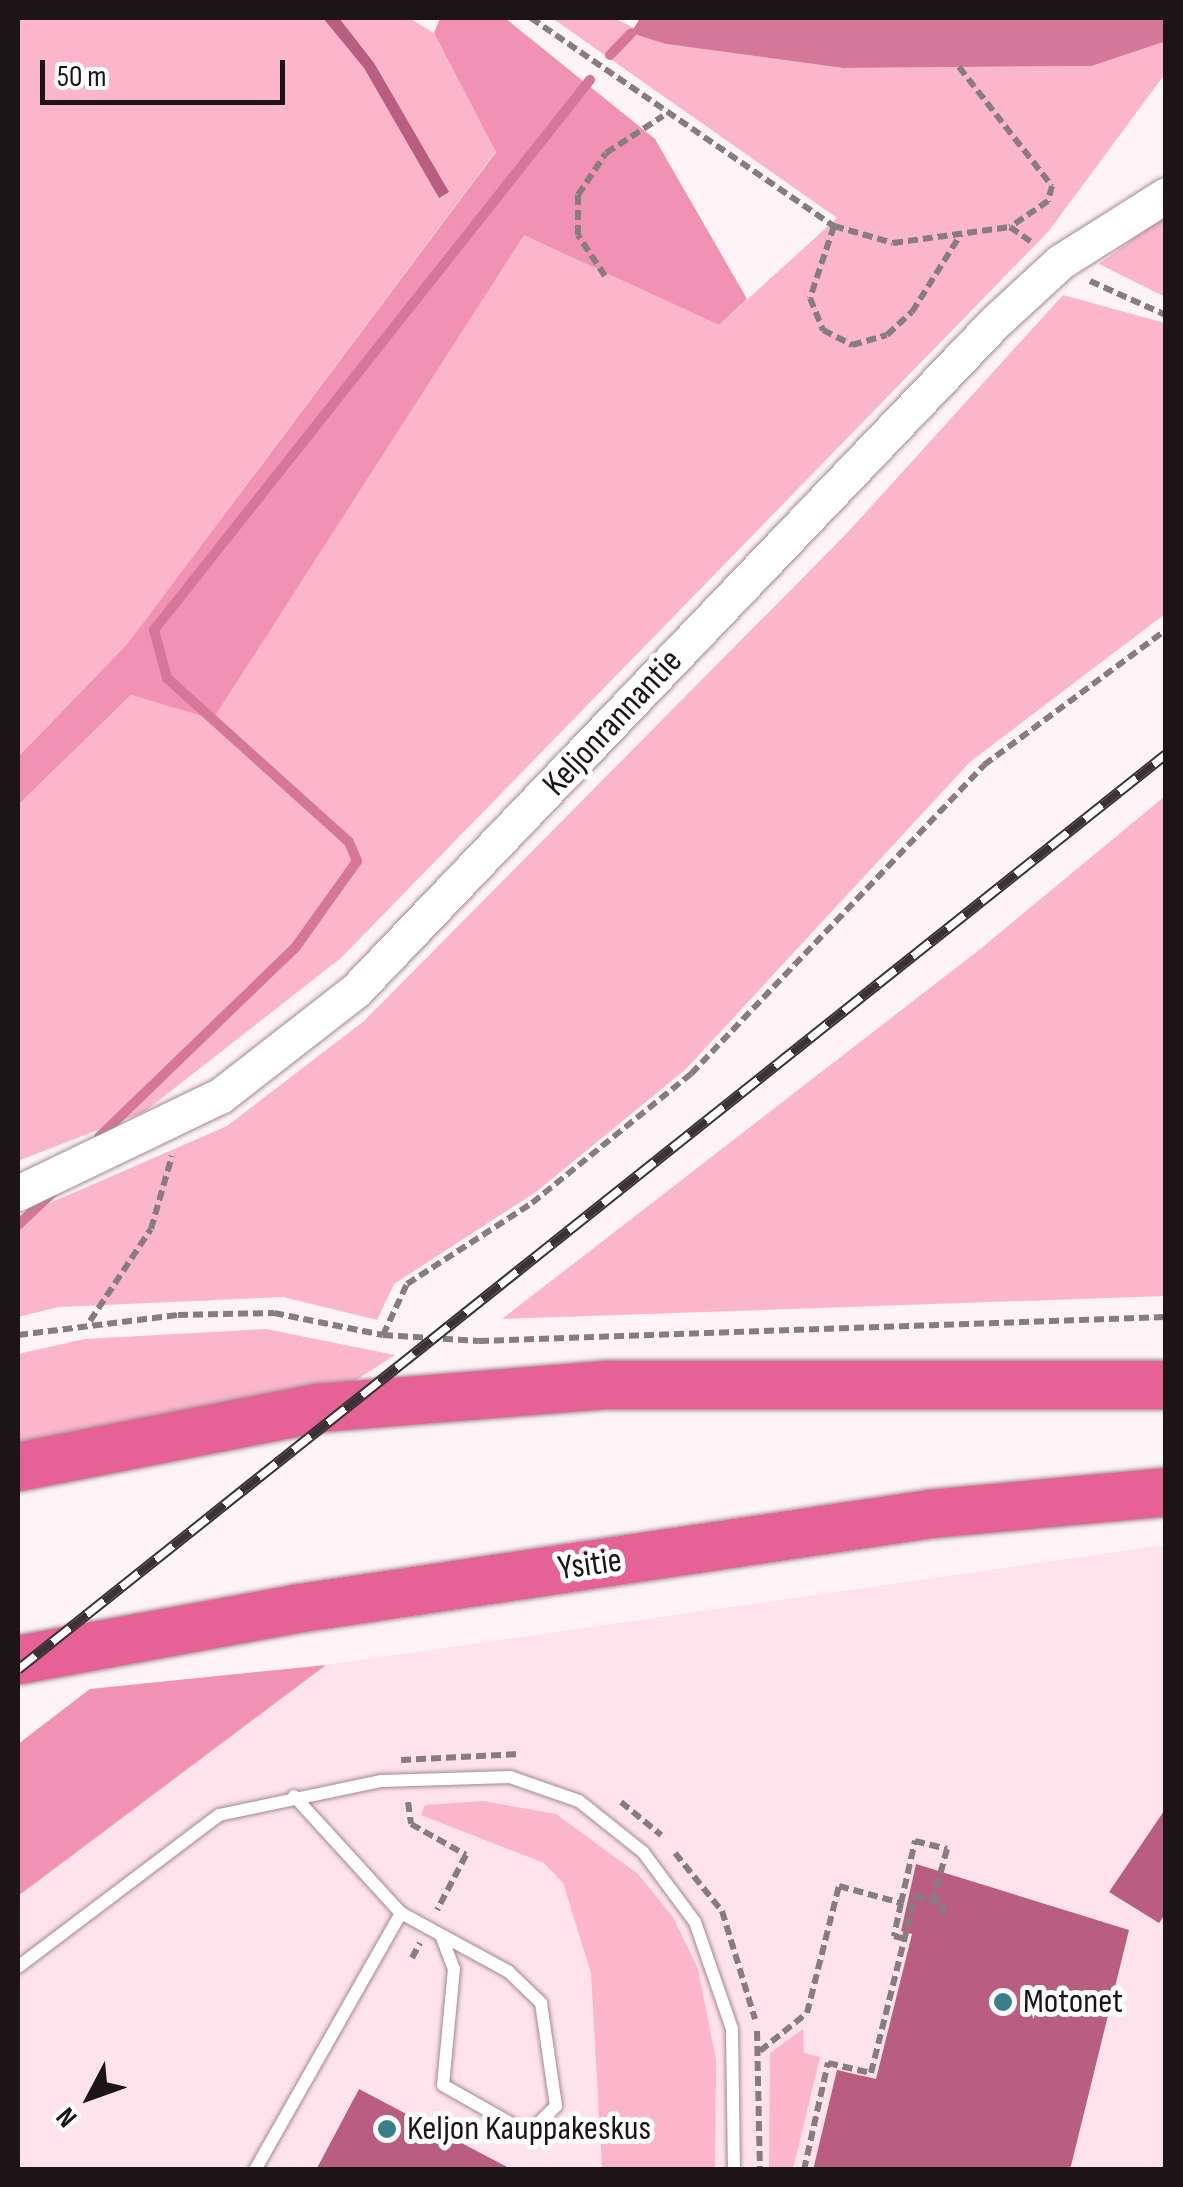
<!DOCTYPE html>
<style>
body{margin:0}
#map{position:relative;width:1183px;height:2187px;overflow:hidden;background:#fef3f6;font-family:"Sofia Sans Condensed",sans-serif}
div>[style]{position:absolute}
.built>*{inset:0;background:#ffe2eb}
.green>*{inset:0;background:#fcb6cc}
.forest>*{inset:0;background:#f191b3}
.water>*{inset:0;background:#d57799}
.stream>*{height:10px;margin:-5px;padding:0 5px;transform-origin:5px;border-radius:5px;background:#d57799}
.building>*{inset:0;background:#b95e80}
.path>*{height:6px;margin-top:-3px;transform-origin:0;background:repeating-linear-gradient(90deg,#877d80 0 10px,transparent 0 15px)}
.roads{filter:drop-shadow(0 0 2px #a18990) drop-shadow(0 0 2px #a18990)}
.lane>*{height:12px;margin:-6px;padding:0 6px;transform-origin:6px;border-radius:6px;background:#fff}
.secondary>*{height:35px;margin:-17.5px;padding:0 17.5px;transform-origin:17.5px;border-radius:17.5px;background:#fff}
.highway>*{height:48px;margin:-24px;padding:0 24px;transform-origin:24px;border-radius:24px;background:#e66196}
.rail>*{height:11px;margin-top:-5.5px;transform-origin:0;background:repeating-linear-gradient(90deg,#fff 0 22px,#3b3235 0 44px);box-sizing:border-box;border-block:2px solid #3b3235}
.dots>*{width:28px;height:28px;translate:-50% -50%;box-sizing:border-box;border:5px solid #fff;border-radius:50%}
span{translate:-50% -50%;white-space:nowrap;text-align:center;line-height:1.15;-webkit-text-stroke:10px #fff;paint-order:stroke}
.street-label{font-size:35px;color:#1d1417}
.poi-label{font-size:35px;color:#1d1417}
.left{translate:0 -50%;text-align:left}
.frame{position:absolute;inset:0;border:20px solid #1d1417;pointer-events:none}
.north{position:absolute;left:40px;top:2047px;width:100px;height:100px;-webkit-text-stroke:8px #fff;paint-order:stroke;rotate:229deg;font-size:28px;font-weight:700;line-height:40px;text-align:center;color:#1d1417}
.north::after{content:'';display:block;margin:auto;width:35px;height:45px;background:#1d1417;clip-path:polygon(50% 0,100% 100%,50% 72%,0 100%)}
.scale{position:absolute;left:40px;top:60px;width:245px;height:45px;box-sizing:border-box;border:5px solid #1d1417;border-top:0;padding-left:12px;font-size:30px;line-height:35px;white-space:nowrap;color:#1d1417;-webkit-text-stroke:8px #fff;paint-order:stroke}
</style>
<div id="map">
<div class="built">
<div style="clip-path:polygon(1165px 1545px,1165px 2169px,18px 2170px,18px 1896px,326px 1665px)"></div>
</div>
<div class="green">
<div style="clip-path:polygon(18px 18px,409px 18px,434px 33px,496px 151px,128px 643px,18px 757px)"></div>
<div style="clip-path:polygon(552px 18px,614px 18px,666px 44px,843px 68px,1092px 66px,1165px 41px,1165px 74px,1048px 232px,341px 958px,144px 1112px,18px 1161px,18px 805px,131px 695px,213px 718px,524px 234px,719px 325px,837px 218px)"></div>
<div style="clip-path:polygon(1165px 216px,1165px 297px,1099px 264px,1162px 218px)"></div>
<div style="clip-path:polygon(1063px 295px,1165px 323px,1165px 614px,970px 762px,686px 1069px,536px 1192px,394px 1284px,377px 1320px,283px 1297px,59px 1307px,18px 1317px,18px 1217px,227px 1126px,364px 1021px,847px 533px)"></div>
<div style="clip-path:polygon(1165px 796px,1165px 1296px,502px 1319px,979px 950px)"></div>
<div style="clip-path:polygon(266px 1329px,395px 1355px,353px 1382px,18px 1447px,18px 1354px,85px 1339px)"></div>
<div style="clip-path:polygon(483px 1801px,556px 1814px,638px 1874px,673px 1917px,698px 1969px,716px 2060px,715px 2169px,602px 2169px,591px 1973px,563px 1883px,544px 1863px,421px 1815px,425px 1805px)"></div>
<div style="clip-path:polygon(803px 2029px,804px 2053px,820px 2057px,793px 2169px,769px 2169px,770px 2053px)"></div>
</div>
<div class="forest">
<div style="clip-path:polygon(440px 18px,505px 18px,655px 139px,747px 299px,719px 325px,524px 235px,213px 719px,131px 695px,18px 805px,18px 757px,128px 643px,496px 152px,434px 33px)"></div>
<div style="clip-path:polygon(326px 1665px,18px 1896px,18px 1744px,90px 1689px)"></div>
</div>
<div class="water">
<div style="clip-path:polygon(640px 18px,1165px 18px,1166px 41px,1092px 66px,843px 68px,666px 44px,631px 33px)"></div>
</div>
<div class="stream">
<div style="left:610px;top:55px;width:30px;rotate:-46deg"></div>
<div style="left:99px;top:1137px;width:272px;rotate:-44deg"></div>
<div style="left:295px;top:948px;width:107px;rotate:-54.5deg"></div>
<div style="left:357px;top:861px;width:21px;rotate:-113deg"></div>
<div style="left:349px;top:842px;width:245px;rotate:-138deg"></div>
<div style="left:167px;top:678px;width:50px;rotate:-105.2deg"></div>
<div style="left:154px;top:630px;width:702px;rotate:-51.6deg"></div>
<div style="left:18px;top:1225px;width:48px;rotate:-43.3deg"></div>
</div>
<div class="building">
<div style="clip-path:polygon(323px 18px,339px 18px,374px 63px,449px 192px,439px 198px,364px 68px)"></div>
<div style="clip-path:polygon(1166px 1808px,1166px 1913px,1159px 1923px,1109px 1892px)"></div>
<div style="clip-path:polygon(916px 1864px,1129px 1930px,1070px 2170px,813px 2170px,837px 2070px,876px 2079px,912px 1934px,901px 1931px)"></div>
<div style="clip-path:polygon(359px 2089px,513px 2170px,316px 2170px)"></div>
</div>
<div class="path">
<div style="left:531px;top:18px;width:368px;rotate:34.5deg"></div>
<div style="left:834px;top:226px;width:61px;rotate:16.1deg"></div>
<div style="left:893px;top:243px;width:118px;rotate:-7.8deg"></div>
<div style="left:1010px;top:227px;width:29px;rotate:35deg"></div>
<div style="left:959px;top:67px;width:151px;rotate:52deg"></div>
<div style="left:1052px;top:186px;width:16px;rotate:105deg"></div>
<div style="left:1048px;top:201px;width:46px;rotate:145.6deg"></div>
<div style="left:834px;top:226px;width:76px;rotate:108.4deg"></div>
<div style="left:810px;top:298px;width:35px;rotate:68deg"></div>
<div style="left:823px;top:330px;width:33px;rotate:27deg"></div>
<div style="left:852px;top:345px;width:36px;rotate:-16deg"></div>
<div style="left:887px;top:335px;width:34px;rotate:-43deg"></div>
<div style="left:912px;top:312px;width:92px;rotate:-57.9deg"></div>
<div style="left:605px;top:276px;width:49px;rotate:-123.4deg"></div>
<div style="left:578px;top:235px;width:40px;rotate:-90deg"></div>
<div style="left:578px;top:195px;width:50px;rotate:-56.3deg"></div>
<div style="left:606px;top:153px;width:68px;rotate:-33deg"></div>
<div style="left:1090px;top:281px;width:83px;rotate:24.1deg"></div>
<div style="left:90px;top:1321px;width:110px;rotate:-56.5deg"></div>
<div style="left:151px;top:1229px;width:76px;rotate:-74deg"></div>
<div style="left:18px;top:1335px;width:161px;rotate:-7.1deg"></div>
<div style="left:178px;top:1315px;width:96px;rotate:-1.2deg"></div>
<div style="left:274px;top:1313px;width:111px;rotate:11.4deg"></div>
<div style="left:383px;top:1335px;width:96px;rotate:3.6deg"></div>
<div style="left:479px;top:1341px;width:687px;rotate:-2deg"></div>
<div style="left:383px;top:1335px;width:56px;rotate:-64.8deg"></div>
<div style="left:407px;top:1284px;width:149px;rotate:-32.9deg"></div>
<div style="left:532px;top:1203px;width:205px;rotate:-39.1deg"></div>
<div style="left:691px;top:1074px;width:426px;rotate:-46.5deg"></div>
<div style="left:984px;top:765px;width:227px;rotate:-36.6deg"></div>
<div style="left:401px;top:1760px;width:120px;rotate:-2.9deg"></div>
<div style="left:408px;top:1802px;width:22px;rotate:82deg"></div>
<div style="left:411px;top:1824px;width:63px;rotate:29.4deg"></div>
<div style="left:466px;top:1855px;width:62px;rotate:117.8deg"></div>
<div style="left:621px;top:1802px;width:52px;rotate:39.5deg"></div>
<div style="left:675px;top:1853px;width:75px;rotate:51deg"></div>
<div style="left:722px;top:1911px;width:113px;rotate:73deg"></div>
<div style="left:901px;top:1903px;width:64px;rotate:-77.3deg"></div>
<div style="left:915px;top:1841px;width:33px;rotate:14deg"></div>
<div style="left:947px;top:1849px;width:54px;rotate:105.1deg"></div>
<div style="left:412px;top:1958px;width:17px;rotate:-62deg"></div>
<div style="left:757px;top:2031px;width:139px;rotate:88.8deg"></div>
<div style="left:760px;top:2051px;width:60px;rotate:-39deg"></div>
<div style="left:807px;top:2013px;width:131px;rotate:-75.9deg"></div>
<div style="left:839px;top:1886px;width:64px;rotate:15.3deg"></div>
<div style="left:901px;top:1903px;width:34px;rotate:102deg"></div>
<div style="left:894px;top:1936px;width:11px;rotate:15deg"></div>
<div style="left:804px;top:2170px;width:110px;rotate:-77.4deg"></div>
<div style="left:828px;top:2063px;width:44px;rotate:13.1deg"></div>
<div style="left:871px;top:2073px;width:182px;rotate:-76deg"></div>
<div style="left:915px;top:1896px;width:30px;rotate:15deg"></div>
<div style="left:944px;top:1904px;width:14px;rotate:102deg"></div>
</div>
<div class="roads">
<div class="lane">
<div style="left:294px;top:1796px;width:159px;rotate:47.6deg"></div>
<div style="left:401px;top:1913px;width:123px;rotate:28.6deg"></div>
<div style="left:509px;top:1972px;width:45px;rotate:44.1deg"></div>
<div style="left:541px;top:2003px;width:104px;rotate:81.7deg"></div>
<div style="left:556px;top:2106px;width:28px;rotate:135deg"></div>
<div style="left:536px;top:2126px;width:17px;rotate:173deg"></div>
<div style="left:519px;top:2128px;width:87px;rotate:-150.5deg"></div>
<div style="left:443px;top:2085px;width:117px;rotate:-84.6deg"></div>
<div style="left:454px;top:1969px;width:36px;rotate:-111deg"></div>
<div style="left:18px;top:1967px;width:252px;rotate:-37.1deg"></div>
<div style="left:219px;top:1815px;width:166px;rotate:-11.9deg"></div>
<div style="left:381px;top:1781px;width:129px;rotate:-1.8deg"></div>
<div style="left:510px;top:1777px;width:73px;rotate:19.2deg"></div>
<div style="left:579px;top:1801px;width:82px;rotate:38.6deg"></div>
<div style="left:643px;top:1852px;width:87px;rotate:53.4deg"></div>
<div style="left:695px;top:1922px;width:113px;rotate:70.9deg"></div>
<div style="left:732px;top:2029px;width:141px;rotate:89.2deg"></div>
<div style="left:255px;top:2170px;width:296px;rotate:-60.4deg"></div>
</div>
<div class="secondary">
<div style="left:18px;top:1193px;width:224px;rotate:-25.7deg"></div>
<div style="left:220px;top:1096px;width:172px;rotate:-37.9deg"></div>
<div style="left:356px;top:990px;width:924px;rotate:-46.27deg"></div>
<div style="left:995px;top:322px;width:88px;rotate:-42.7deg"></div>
<div style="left:1060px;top:262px;width:125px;rotate:-32.3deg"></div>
</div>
<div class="highway">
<div style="left:18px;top:1467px;width:308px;rotate:-11.1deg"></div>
<div style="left:320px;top:1408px;width:289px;rotate:-4.6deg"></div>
<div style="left:608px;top:1385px;width:558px"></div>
<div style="left:18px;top:1660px;width:282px;rotate:-10.4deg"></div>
<div style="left:295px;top:1609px;width:643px;rotate:-8.5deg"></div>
<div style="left:931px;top:1514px;width:236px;rotate:-5.3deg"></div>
</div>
</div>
<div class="rail">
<div style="left:18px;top:1669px;width:1468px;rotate:-38.56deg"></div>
</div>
<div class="dots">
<div style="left:1003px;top:2002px;background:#387f89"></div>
<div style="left:387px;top:2129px;background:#387f89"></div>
</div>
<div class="street-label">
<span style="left:613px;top:723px;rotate:-47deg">Keljonrannantie</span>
<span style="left:590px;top:1565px;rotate:-8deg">Ysitie</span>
</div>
<div class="poi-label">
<span class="left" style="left:1023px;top:2002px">Motonet</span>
<span class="left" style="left:407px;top:2129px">Keljon Kauppakeskus</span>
</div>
<div class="frame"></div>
<div class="north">N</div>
<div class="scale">50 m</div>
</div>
